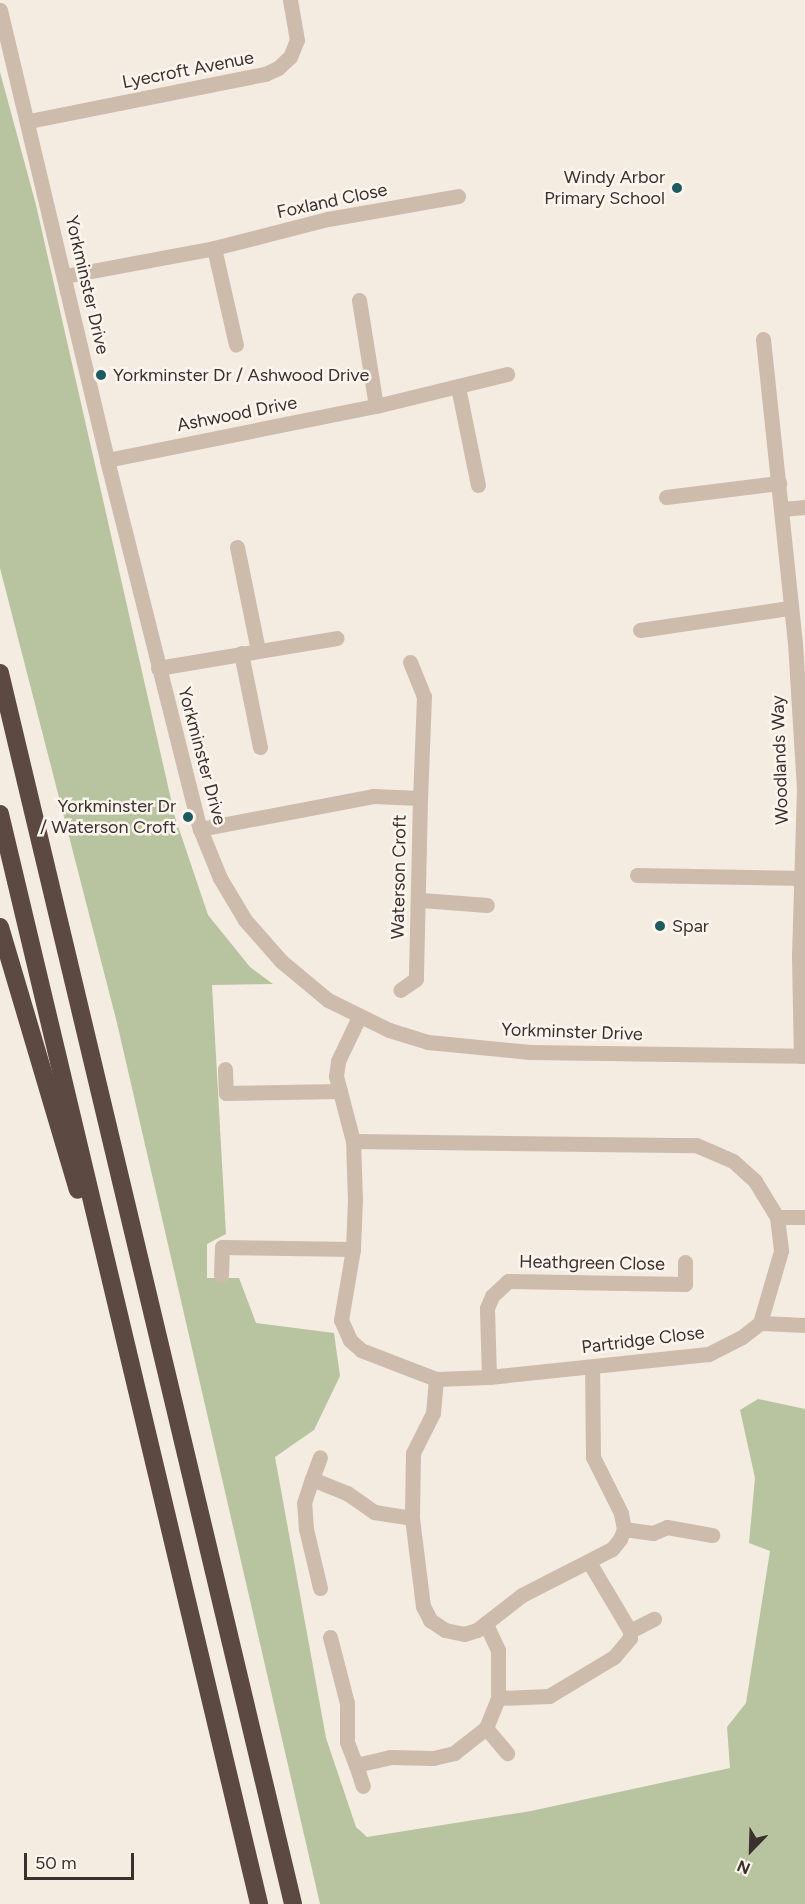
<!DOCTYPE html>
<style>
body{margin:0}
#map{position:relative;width:805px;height:1904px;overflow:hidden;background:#f4ebe1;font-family:Figtree,sans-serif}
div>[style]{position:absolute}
.green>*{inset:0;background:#b8c4a0}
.minor>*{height:15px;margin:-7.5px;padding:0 7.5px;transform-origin:7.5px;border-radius:7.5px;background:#cdbbac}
.tertiary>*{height:15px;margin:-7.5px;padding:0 7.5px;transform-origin:7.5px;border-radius:7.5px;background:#cdbbac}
.motorway>*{height:18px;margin:-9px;padding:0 9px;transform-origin:9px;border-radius:9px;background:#5c4a42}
.dots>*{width:16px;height:16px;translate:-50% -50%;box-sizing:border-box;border:3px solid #fbf5ee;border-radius:50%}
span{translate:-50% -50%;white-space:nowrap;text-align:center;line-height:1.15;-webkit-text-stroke:5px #fbf5ee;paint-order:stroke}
.street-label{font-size:18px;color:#3b302b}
.poi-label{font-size:18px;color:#3b302b}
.right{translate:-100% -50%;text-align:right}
.left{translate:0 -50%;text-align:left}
.north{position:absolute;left:721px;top:1820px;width:60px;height:60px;-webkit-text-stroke:4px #fbf5ee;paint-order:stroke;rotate:203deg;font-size:16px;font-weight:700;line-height:24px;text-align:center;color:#3b302b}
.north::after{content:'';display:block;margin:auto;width:21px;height:27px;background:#3b302b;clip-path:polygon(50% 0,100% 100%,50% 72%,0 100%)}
.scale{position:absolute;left:24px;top:1853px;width:110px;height:27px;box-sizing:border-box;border:3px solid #3b302b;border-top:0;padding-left:8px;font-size:18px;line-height:21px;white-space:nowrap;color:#3b302b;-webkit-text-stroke:4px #fbf5ee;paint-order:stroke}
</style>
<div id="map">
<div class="green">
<div style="clip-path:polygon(0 72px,36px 205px,175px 817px,208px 915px,250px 967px,273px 984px,212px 985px,226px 1234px,207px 1244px,207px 1278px,239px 1278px,256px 1323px,334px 1333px,340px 1376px,314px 1430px,275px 1457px,326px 1738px,356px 1827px,367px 1837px,531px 1811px,730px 1768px,727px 1727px,746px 1703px,770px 1551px,749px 1543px,755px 1478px,740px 1410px,758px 1399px,805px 1409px,805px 1904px,320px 1904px,117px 1023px,0 568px)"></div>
</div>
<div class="minor">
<div style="left:29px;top:121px;width:241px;rotate:-11.3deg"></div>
<div style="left:265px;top:74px;width:14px;rotate:-25deg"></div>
<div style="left:278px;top:68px;width:16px;rotate:-43deg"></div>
<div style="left:290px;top:57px;width:18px;rotate:-68deg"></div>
<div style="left:297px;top:40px;width:41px;rotate:-99.9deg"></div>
<div style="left:214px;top:248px;width:99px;rotate:77.2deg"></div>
<div style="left:65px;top:276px;width:152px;rotate:-10.6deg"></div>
<div style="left:214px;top:248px;width:118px;rotate:-14.3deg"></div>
<div style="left:328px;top:219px;width:132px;rotate:-10deg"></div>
<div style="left:359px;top:300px;width:107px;rotate:80.9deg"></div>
<div style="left:763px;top:339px;width:305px;rotate:84deg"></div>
<div style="left:795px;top:642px;width:146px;rotate:86.5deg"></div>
<div style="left:804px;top:788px;width:168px;rotate:91.7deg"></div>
<div style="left:799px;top:956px;width:100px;rotate:88.9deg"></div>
<div style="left:458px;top:387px;width:100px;rotate:78.5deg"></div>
<div style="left:107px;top:460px;width:274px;rotate:-11.4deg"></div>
<div style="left:376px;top:406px;width:135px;rotate:-13.7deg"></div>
<div style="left:666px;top:497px;width:114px;rotate:-7.1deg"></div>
<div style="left:782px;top:509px;width:23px;rotate:-5deg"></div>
<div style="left:237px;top:547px;width:105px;rotate:78.5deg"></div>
<div style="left:640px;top:630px;width:151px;rotate:-8.4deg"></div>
<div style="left:241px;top:653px;width:96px;rotate:78.6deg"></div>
<div style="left:410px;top:662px;width:37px;rotate:68deg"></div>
<div style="left:424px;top:696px;width:102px;rotate:92.2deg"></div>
<div style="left:158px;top:668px;width:181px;rotate:-9.5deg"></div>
<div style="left:200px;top:829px;width:176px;rotate:-10.8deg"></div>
<div style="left:373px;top:796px;width:47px;rotate:2.4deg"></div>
<div style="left:420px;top:798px;width:181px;rotate:91.3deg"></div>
<div style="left:416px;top:979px;width:19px;rotate:145deg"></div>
<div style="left:637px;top:875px;width:168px;rotate:1deg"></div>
<div style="left:421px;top:900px;width:66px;rotate:4.3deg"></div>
<div style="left:225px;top:1069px;width:24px;rotate:88deg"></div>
<div style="left:226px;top:1093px;width:114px;rotate:-1deg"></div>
<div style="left:353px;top:1141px;width:343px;rotate:0.7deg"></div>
<div style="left:696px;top:1145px;width:40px;rotate:23.4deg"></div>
<div style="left:733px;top:1161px;width:30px;rotate:42deg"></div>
<div style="left:755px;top:1181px;width:42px;rotate:58.6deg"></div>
<div style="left:777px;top:1217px;width:34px;rotate:83deg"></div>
<div style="left:781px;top:1251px;width:75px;rotate:106.3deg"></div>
<div style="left:760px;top:1323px;width:23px;rotate:142deg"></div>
<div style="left:742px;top:1337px;width:38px;rotate:153deg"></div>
<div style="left:708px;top:1354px;width:220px;rotate:174deg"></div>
<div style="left:489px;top:1377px;width:53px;rotate:177.8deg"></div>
<div style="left:436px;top:1379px;width:80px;rotate:-158.9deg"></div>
<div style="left:361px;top:1350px;width:15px;rotate:-138deg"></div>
<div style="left:350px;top:1340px;width:22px;rotate:-114deg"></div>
<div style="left:341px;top:1320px;width:72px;rotate:-80.4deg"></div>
<div style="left:353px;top:1249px;width:49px;rotate:-87.7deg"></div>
<div style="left:355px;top:1200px;width:59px;rotate:-91.9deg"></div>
<div style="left:353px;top:1141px;width:67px;rotate:-104.7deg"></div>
<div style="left:336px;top:1076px;width:15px;rotate:-82deg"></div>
<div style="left:338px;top:1061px;width:49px;rotate:-64.5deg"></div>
<div style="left:777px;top:1217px;width:28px"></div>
<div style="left:221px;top:1275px;width:28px;rotate:-88deg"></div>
<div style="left:222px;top:1247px;width:131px;rotate:0.9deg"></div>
<div style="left:760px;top:1323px;width:45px;rotate:2.5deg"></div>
<div style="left:489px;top:1377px;width:69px;rotate:-91.7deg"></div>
<div style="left:487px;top:1308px;width:13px;rotate:-67deg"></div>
<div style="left:492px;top:1296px;width:22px;rotate:-43deg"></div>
<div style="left:508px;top:1281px;width:177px;rotate:1deg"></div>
<div style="left:685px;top:1284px;width:22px;rotate:-90deg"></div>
<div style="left:436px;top:1379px;width:34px;rotate:95deg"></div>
<div style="left:433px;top:1413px;width:45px;rotate:116.6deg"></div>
<div style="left:413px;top:1453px;width:65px;rotate:90.9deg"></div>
<div style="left:412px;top:1518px;width:89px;rotate:82.9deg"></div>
<div style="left:423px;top:1606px;width:16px;rotate:63deg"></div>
<div style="left:430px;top:1620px;width:18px;rotate:34deg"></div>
<div style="left:445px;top:1630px;width:19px;rotate:12deg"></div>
<div style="left:464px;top:1634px;width:14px;rotate:-17deg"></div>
<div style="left:477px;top:1630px;width:57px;rotate:-37.9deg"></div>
<div style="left:522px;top:1595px;width:101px;rotate:-27.1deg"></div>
<div style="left:612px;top:1549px;width:13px;rotate:-51deg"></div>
<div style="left:620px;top:1539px;width:11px;rotate:-68deg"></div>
<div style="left:624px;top:1529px;width:16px;rotate:-101deg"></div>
<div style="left:621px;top:1513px;width:63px;rotate:-116.6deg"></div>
<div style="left:593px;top:1457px;width:90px;rotate:-90.6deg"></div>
<div style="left:312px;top:1479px;width:23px;rotate:-70deg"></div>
<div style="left:624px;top:1529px;width:29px;rotate:8deg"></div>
<div style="left:653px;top:1533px;width:15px;rotate:-23deg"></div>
<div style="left:667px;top:1527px;width:46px;rotate:10.1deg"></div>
<div style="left:320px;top:1588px;width:61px;rotate:-103.3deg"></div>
<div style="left:306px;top:1529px;width:26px;rotate:-94deg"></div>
<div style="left:304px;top:1503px;width:25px;rotate:-72deg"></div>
<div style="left:312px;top:1479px;width:38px;rotate:22deg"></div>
<div style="left:347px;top:1493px;width:33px;rotate:35deg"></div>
<div style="left:374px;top:1512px;width:38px;rotate:9deg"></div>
<div style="left:630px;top:1631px;width:27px;rotate:-27deg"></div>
<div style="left:330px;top:1637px;width:68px;rotate:75.6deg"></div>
<div style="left:347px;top:1703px;width:39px;rotate:90deg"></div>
<div style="left:347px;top:1742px;width:25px;rotate:69deg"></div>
<div style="left:356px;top:1765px;width:35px;rotate:-13deg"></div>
<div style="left:390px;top:1757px;width:43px;rotate:1.3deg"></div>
<div style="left:433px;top:1758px;width:22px;rotate:-13deg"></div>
<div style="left:454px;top:1753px;width:41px;rotate:-38deg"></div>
<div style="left:486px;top:1728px;width:32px;rotate:-68deg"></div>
<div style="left:498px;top:1698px;width:48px;rotate:-90deg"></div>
<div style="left:498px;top:1650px;width:29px;rotate:-115deg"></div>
<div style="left:498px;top:1698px;width:51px;rotate:-2.2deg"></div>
<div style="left:549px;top:1696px;width:76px;rotate:-31deg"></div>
<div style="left:614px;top:1657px;width:25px;rotate:-50deg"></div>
<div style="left:630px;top:1638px;width:7px;rotate:-90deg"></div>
<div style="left:630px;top:1631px;width:80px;rotate:-120.7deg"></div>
<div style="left:486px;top:1728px;width:33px;rotate:50deg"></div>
<div style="left:356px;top:1765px;width:22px;rotate:72deg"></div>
</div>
<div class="tertiary">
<div style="left:0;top:10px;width:463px;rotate:76.6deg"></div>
<div style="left:107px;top:460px;width:381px;rotate:75.9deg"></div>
<div style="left:200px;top:829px;width:53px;rotate:67.8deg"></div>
<div style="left:220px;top:878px;width:49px;rotate:59.2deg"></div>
<div style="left:245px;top:920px;width:55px;rotate:48.7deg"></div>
<div style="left:281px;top:961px;width:61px;rotate:39.7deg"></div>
<div style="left:328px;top:1000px;width:68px;rotate:26.2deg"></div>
<div style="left:389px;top:1030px;width:41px;rotate:17.1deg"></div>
<div style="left:428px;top:1042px;width:102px;rotate:5.6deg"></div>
<div style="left:530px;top:1052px;width:275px;rotate:0.8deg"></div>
</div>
<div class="motorway">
<div style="left:0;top:673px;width:1265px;rotate:76.61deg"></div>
<div style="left:0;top:814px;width:1120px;rotate:76.63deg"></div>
<div style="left:0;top:927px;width:274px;rotate:73.5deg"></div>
</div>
<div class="dots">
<div style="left:677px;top:188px;background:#1f5a5e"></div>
<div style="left:101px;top:375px;background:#1f5a5e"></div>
<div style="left:188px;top:817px;background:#1f5a5e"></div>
<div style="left:660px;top:926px;background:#1f5a5e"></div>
</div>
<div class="street-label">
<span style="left:188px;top:70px;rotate:-11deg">Lyecroft Avenue</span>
<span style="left:332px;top:201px;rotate:-12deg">Foxland Close</span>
<span style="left:87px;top:285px;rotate:77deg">Yorkminster Drive</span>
<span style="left:237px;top:414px;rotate:-11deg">Ashwood Drive</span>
<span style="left:202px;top:756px;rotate:75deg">Yorkminster Drive</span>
<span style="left:780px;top:760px;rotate:-92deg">Woodlands Way</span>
<span style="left:399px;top:877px;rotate:-89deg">Waterson Croft</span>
<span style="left:572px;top:1032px;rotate:2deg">Yorkminster Drive</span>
<span style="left:592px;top:1263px;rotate:1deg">Heathgreen Close</span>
<span style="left:643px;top:1340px;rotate:-7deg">Partridge Close</span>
</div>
<div class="poi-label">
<span class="right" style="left:665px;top:188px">Windy Arbor<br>Primary School</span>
<span class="left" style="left:113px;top:375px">Yorkminster Dr / Ashwood Drive</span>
<span class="right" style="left:176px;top:817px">Yorkminster Dr<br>/ Waterson Croft</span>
<span class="left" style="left:672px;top:926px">Spar</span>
</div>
<div class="north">N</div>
<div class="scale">50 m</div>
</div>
